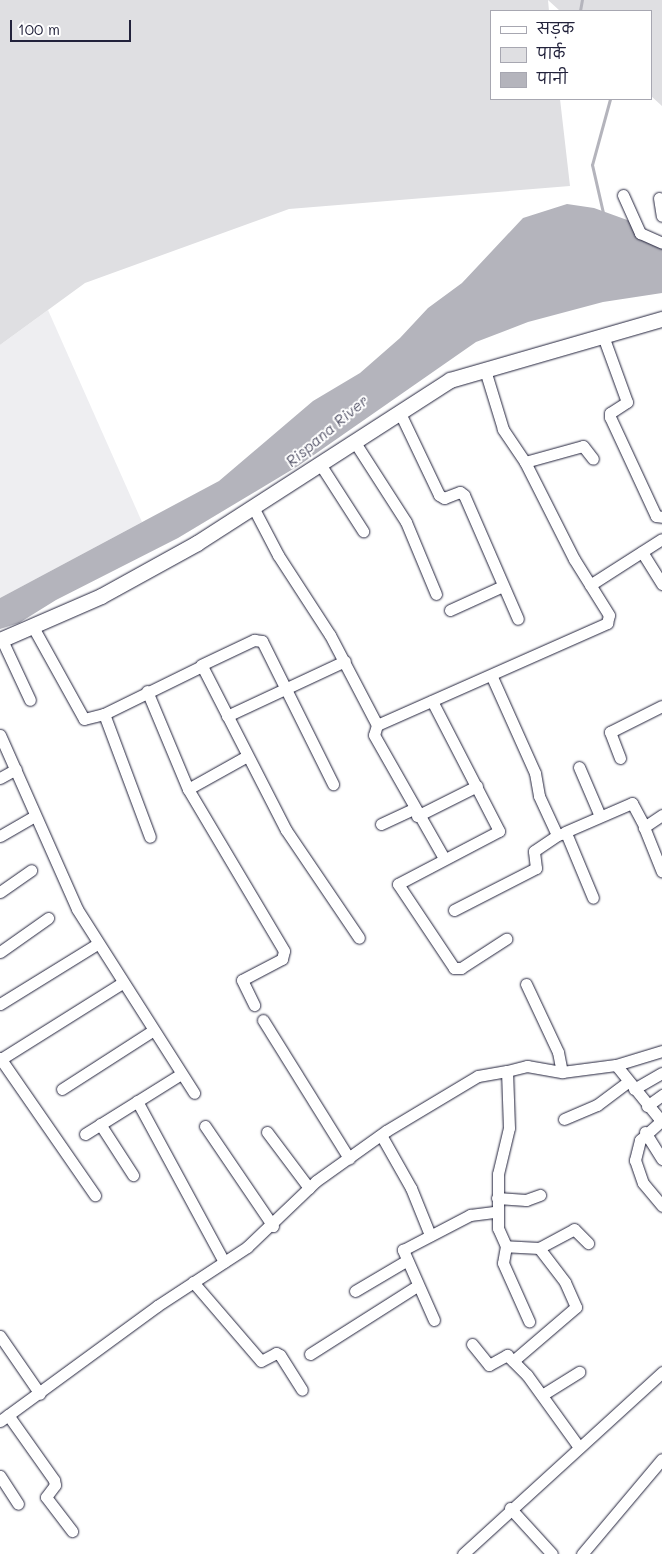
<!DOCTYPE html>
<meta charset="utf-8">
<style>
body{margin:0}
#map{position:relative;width:662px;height:1554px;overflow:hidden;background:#fff;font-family:Mali,"Playpen Sans Deva",sans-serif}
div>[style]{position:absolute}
.built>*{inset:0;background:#eeeef1}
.green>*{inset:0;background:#dfdfe2}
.water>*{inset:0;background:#b4b4bc}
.stream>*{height:2.5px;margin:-1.25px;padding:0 1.25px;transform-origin:1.25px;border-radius:1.25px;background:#b4b4bc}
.roads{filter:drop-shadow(0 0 1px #22223b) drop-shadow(0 0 1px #22223b)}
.minor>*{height:11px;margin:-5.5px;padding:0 5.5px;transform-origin:5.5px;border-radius:5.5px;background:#fff}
.major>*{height:15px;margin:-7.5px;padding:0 7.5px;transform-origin:7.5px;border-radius:7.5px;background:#fff}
span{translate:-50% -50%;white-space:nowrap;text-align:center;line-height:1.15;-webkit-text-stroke:4px #fff;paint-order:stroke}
.water-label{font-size:15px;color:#5c5c6f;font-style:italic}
.legend{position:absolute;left:490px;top:10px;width:162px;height:90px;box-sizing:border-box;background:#fff;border:1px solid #a7a7b1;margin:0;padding:6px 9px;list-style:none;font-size:15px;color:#22223b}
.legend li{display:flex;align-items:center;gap:10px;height:25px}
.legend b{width:25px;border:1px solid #a7a7b1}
.scale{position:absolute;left:10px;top:20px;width:121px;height:22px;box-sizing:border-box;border:2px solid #22223b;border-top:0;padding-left:6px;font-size:15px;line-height:18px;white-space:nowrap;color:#22223b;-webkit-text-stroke:4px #fff;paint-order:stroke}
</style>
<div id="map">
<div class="built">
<div style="clip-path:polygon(48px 310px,142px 522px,0 598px,0 345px)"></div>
</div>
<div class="green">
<div style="clip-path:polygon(0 0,662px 0,662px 106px,651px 96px,651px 11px,560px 11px,548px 0,549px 11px,491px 11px,491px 99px,560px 99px,570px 186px,289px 209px,85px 283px,0 345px)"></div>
</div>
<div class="water">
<div style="clip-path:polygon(567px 204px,594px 208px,630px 221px,636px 236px,662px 244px,662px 293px,603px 302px,528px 322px,476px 342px,298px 466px,178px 538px,56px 600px,19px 623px,0 629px,0 598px,219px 481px,313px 401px,360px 373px,400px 338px,428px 308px,462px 283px,523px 218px)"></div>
</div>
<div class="stream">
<div style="left:580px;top:11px;width:11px;rotate:-80deg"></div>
<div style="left:603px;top:213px;width:49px;rotate:-102.9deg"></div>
<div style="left:592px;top:165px;width:68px;rotate:-74.7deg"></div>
</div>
<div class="roads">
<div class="minor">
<div style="left:623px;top:195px;width:42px;rotate:65.9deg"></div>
<div style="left:640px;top:233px;width:24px;rotate:24deg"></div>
<div style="left:659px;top:198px;width:18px;rotate:81deg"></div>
<div style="left:603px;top:336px;width:70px;rotate:70deg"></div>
<div style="left:627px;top:402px;width:20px;rotate:147deg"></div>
<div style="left:610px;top:413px;width:4px;rotate:90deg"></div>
<div style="left:610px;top:417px;width:109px;rotate:65.1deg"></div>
<div style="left:656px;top:516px;width:6px;rotate:9deg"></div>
<div style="left:399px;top:411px;width:93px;rotate:64.5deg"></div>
<div style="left:439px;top:495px;width:6px;rotate:31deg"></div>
<div style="left:444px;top:498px;width:17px;rotate:-21deg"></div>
<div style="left:460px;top:492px;width:5px;rotate:37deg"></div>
<div style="left:464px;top:495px;width:135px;rotate:66.5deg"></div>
<div style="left:354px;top:441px;width:96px;rotate:57.3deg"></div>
<div style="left:406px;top:522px;width:78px;rotate:67.4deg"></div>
<div style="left:525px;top:462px;width:60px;rotate:-15.4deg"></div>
<div style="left:583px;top:446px;width:16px;rotate:52deg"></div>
<div style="left:320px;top:464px;width:80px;rotate:57.3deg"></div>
<div style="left:254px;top:509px;width:52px;rotate:62.4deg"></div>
<div style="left:278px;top:555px;width:95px;rotate:57deg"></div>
<div style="left:330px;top:635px;width:102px;rotate:62.4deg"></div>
<div style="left:377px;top:725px;width:252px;rotate:-23.9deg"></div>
<div style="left:607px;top:623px;width:8px;rotate:-76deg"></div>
<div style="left:609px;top:615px;width:66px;rotate:-122deg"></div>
<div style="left:574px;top:559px;width:109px;rotate:-116.8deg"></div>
<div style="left:525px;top:462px;width:40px;rotate:-124deg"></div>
<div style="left:503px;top:429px;width:62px;rotate:-107deg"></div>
<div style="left:642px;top:552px;width:38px;rotate:58deg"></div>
<div style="left:590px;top:585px;width:85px;rotate:-32.6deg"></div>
<div style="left:450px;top:610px;width:58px;rotate:-24.4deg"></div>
<div style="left:33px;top:627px;width:105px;rotate:61deg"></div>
<div style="left:84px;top:719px;width:21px;rotate:-14deg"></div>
<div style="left:104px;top:714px;width:109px;rotate:-26.1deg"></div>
<div style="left:202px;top:666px;width:184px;rotate:62.9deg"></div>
<div style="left:286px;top:830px;width:130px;rotate:55.9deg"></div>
<div style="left:2px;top:640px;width:66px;rotate:65deg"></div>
<div style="left:201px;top:665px;width:59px;rotate:-25.3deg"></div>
<div style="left:254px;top:640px;width:8px;rotate:7deg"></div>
<div style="left:262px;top:641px;width:160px;rotate:63.6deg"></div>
<div style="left:492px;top:677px;width:105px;rotate:65.9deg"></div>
<div style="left:535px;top:773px;width:23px;rotate:80deg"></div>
<div style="left:539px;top:796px;width:43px;rotate:65.2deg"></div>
<div style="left:557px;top:835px;width:9px;rotate:-13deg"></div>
<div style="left:566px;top:833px;width:70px;rotate:67.4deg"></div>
<div style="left:147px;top:691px;width:106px;rotate:67.3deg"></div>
<div style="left:188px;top:789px;width:188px;rotate:59.3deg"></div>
<div style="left:284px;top:951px;width:8px;rotate:104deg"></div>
<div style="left:282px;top:959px;width:45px;rotate:152.3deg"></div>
<div style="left:242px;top:980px;width:28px;rotate:64deg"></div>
<div style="left:432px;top:701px;width:146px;rotate:62.7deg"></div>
<div style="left:499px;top:831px;width:114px;rotate:152.3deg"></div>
<div style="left:398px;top:884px;width:101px;rotate:56.3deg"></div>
<div style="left:454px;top:968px;width:7px"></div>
<div style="left:461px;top:968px;width:54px;rotate:-32.8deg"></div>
<div style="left:104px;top:714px;width:131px;rotate:69.5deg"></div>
<div style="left:227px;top:716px;width:130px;rotate:-25deg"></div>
<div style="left:377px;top:725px;width:10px;rotate:107deg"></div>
<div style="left:374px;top:735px;width:142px;rotate:60.4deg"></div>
<div style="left:0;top:735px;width:190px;rotate:66.1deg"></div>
<div style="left:77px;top:909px;width:218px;rotate:57.5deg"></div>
<div style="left:620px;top:758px;width:28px;rotate:-111deg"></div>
<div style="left:610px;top:732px;width:58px;rotate:-26.6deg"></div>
<div style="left:579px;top:767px;width:53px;rotate:66.8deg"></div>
<div style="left:0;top:778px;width:18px;rotate:-29deg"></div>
<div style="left:188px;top:789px;width:68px;rotate:-29.2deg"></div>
<div style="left:662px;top:815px;width:22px;rotate:146deg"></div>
<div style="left:644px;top:827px;width:48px;rotate:68.2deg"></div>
<div style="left:417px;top:816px;width:67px;rotate:-26.6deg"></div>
<div style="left:381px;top:824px;width:35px;rotate:-25deg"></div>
<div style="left:565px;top:832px;width:73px;rotate:-23.4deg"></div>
<div style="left:632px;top:803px;width:26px;rotate:62deg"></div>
<div style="left:0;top:836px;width:39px;rotate:-30deg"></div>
<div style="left:0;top:892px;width:38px;rotate:-35deg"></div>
<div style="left:454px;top:910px;width:92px;rotate:-27.1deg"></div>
<div style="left:536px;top:868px;width:17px;rotate:-97deg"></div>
<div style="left:534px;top:851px;width:29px;rotate:-34deg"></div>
<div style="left:0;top:952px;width:59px;rotate:-35.3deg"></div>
<div style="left:526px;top:984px;width:75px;rotate:64.8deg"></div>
<div style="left:558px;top:1052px;width:20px;rotate:79deg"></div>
<div style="left:0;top:1004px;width:114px;rotate:-31.7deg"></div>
<div style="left:263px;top:1020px;width:163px;rotate:58.1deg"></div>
<div style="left:0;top:1058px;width:167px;rotate:55.3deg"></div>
<div style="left:1px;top:1059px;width:143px;rotate:-32.1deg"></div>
<div style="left:616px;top:1065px;width:48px;rotate:-16.9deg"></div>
<div style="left:62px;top:1089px;width:107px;rotate:-32.8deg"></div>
<div style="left:634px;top:1089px;width:32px;rotate:-30deg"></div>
<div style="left:137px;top:1101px;width:183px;rotate:61.6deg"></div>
<div style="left:647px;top:1106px;width:19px;rotate:-36deg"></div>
<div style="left:564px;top:1119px;width:36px;rotate:-23deg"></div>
<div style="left:597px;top:1105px;width:39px;rotate:-37deg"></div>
<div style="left:660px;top:1122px;width:27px;rotate:138deg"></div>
<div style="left:640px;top:1140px;width:21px;rotate:104deg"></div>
<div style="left:635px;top:1160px;width:24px;rotate:71deg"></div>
<div style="left:643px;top:1183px;width:30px;rotate:50deg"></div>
<div style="left:100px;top:1124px;width:61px;rotate:57.1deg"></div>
<div style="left:205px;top:1126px;width:121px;rotate:55.8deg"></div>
<div style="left:267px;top:1132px;width:70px;rotate:53.1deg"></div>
<div style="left:645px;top:1132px;width:32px;rotate:58deg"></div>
<div style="left:85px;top:1134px;width:113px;rotate:-32deg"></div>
<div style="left:381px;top:1135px;width:61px;rotate:60.5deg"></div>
<div style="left:411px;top:1188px;width:51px;rotate:68deg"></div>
<div style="left:497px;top:1198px;width:29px;rotate:4deg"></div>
<div style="left:526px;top:1200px;width:15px;rotate:-20deg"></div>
<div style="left:506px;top:1246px;width:17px;rotate:100deg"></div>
<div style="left:503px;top:1263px;width:64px;rotate:65.9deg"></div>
<div style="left:539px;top:1248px;width:40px;rotate:-28deg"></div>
<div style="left:574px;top:1229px;width:20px;rotate:45deg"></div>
<div style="left:193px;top:1282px;width:104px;rotate:49.3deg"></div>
<div style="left:261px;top:1361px;width:17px;rotate:-28deg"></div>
<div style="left:276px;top:1353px;width:4px;rotate:27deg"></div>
<div style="left:280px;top:1355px;width:41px;rotate:57.8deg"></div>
<div style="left:355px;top:1291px;width:59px;rotate:-30.5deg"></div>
<div style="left:434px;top:1320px;width:77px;rotate:-113.9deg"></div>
<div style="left:403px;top:1250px;width:76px;rotate:-27.6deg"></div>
<div style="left:470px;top:1215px;width:26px;rotate:-7deg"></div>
<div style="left:0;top:1336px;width:70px;rotate:55.4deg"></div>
<div style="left:472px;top:1344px;width:27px;rotate:51deg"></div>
<div style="left:489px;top:1365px;width:21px;rotate:-29deg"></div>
<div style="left:507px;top:1355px;width:28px;rotate:45deg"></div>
<div style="left:527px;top:1375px;width:89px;rotate:54.2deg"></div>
<div style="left:310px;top:1354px;width:127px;rotate:-32.4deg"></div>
<div style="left:513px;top:1361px;width:83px;rotate:-40.6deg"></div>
<div style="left:576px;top:1307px;width:27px;rotate:-114deg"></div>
<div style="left:565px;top:1282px;width:43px;rotate:-127.4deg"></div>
<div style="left:539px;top:1248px;width:33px;rotate:-177deg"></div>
<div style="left:506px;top:1246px;width:20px;rotate:-114deg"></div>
<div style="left:498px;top:1228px;width:54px;rotate:-90deg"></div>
<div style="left:498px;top:1174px;width:47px;rotate:-76.6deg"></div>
<div style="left:509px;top:1128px;width:57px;rotate:-92deg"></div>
<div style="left:507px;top:1071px;width:21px;rotate:-14deg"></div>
<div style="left:527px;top:1066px;width:36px;rotate:10deg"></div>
<div style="left:562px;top:1072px;width:54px;rotate:-7.4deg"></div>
<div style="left:616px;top:1065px;width:73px;rotate:51.1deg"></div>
<div style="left:542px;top:1395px;width:44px;rotate:-31.9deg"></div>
<div style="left:8px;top:1415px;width:80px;rotate:54.7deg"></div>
<div style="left:54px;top:1480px;width:5px;rotate:79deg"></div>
<div style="left:55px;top:1485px;width:15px;rotate:127deg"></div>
<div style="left:46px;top:1497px;width:43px;rotate:52.6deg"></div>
<div style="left:0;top:1421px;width:195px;rotate:-36.2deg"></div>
<div style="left:157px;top:1306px;width:108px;rotate:-33.2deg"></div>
<div style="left:247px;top:1247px;width:95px;rotate:-43.7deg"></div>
<div style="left:316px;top:1181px;width:86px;rotate:-35.5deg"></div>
<div style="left:386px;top:1131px;width:107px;rotate:-30.9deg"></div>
<div style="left:478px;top:1076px;width:29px;rotate:-10deg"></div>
<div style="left:0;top:1476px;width:33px;rotate:57deg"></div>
<div style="left:510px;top:1508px;width:62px;rotate:47.6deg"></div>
<div style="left:463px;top:1554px;width:270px;rotate:-42.4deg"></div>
<div style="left:582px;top:1554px;width:124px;rotate:-49.9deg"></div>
</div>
<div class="major">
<div style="left:0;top:640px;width:110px;rotate:-23.5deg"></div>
<div style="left:101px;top:596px;width:110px;rotate:-28.9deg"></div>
<div style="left:197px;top:543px;width:301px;rotate:-32.8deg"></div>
<div style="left:450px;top:380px;width:221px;rotate:-16.1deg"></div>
</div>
</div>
<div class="water-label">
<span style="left:327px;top:431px;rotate:-40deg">Rispana River</span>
</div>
<ul class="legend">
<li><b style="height:6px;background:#fff"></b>सड़क</li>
<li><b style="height:14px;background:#dfdfe2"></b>पार्क</li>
<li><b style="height:14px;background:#b4b4bc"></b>पानी</li>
</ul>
<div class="scale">100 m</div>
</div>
